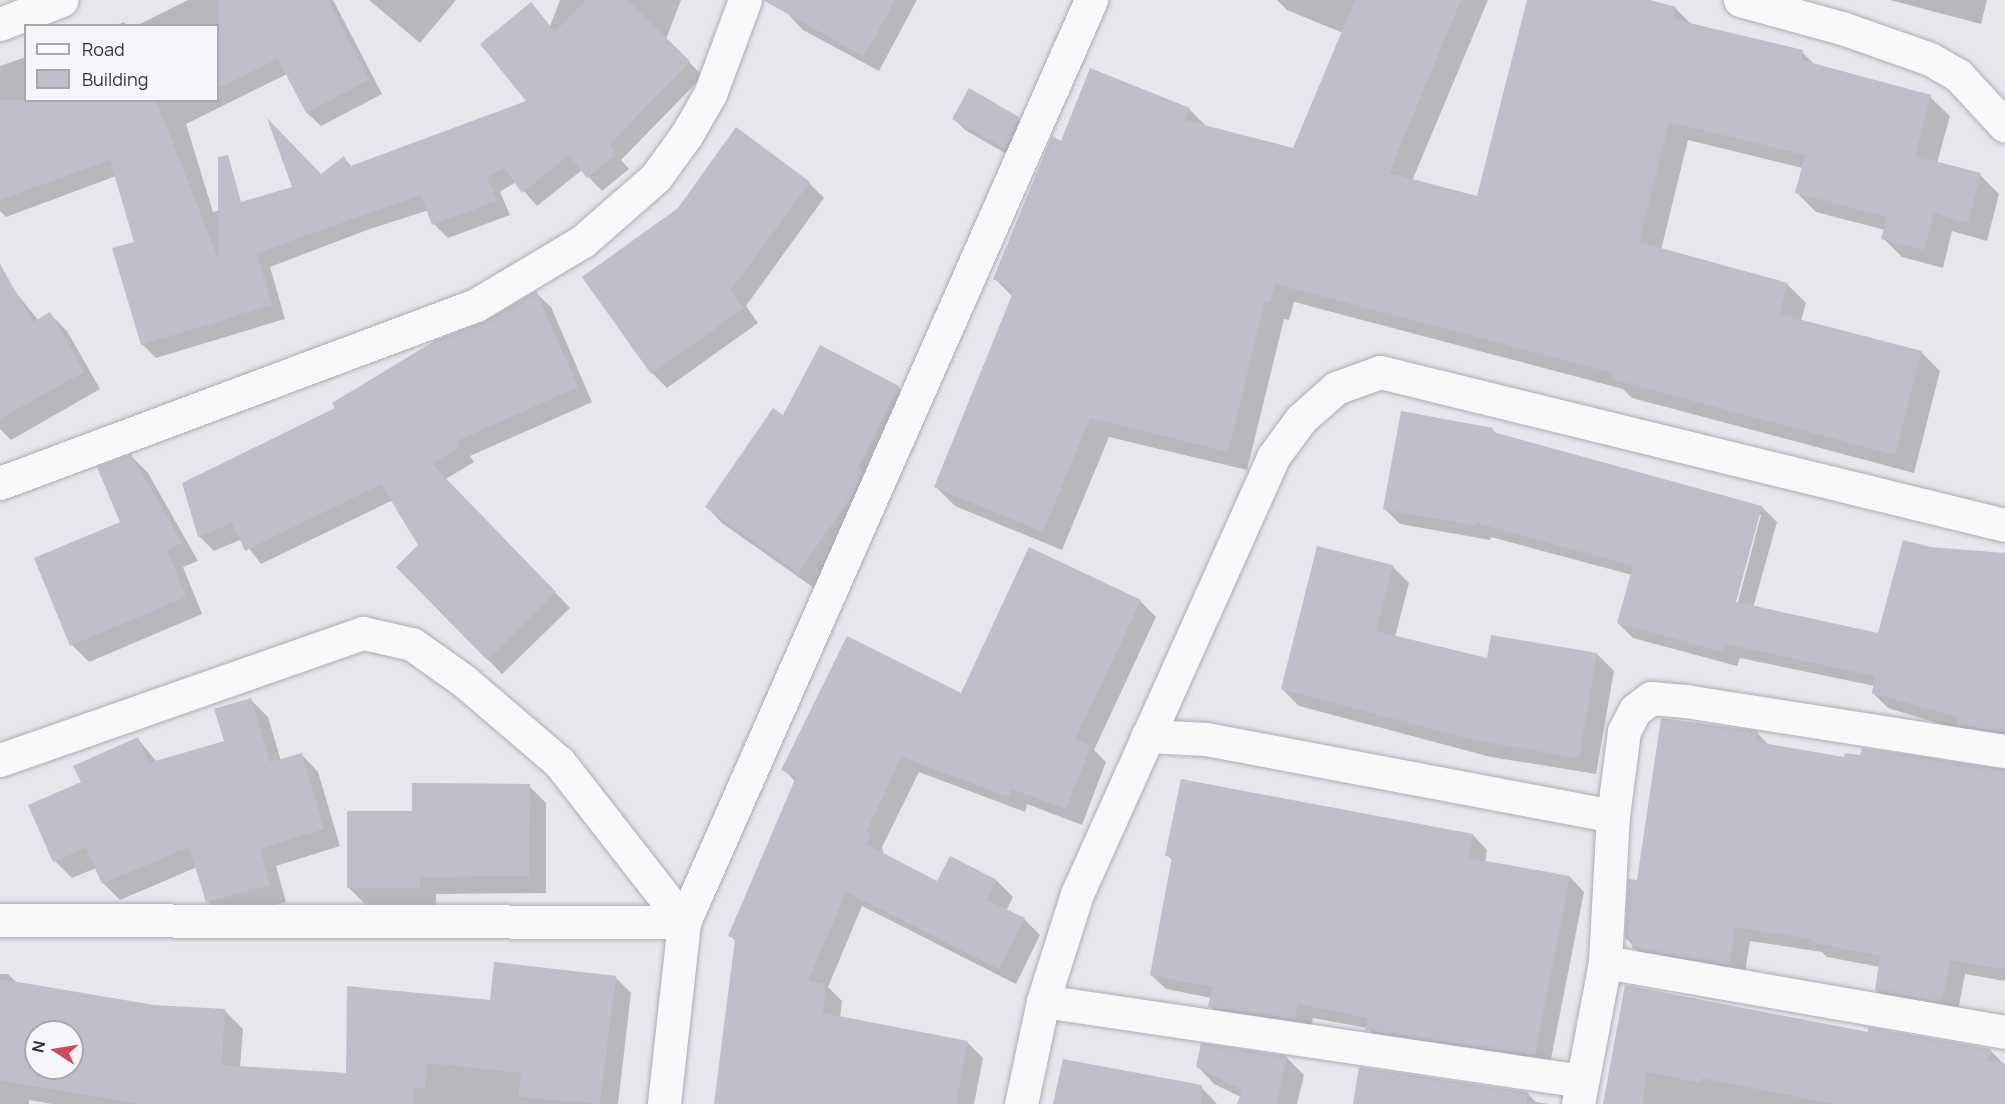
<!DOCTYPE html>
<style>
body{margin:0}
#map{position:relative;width:2005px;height:1104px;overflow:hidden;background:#e4e7ec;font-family:Manrope,sans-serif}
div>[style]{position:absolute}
.shadow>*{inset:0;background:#0003}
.building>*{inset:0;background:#bbc0ca}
.roads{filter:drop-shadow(0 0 2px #a9aeb7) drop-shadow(0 0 2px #a9aeb7)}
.street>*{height:33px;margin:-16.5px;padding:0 16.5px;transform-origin:16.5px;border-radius:16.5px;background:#f7f8fa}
span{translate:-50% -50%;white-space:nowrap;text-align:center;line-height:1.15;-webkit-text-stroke:6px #f4f6f9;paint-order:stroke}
.legend{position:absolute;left:24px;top:24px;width:195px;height:78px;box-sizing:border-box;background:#f4f6f9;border:2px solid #a4a8b1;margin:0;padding:8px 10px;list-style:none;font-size:18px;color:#2b3445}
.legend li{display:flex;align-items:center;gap:12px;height:30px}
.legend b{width:30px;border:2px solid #a4a8b1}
.north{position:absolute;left:24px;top:1020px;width:60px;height:60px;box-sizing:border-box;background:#f4f6f9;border:2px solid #a4a8b1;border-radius:50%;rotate:282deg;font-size:16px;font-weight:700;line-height:24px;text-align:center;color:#2b3445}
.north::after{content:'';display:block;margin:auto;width:21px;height:27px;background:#d1495b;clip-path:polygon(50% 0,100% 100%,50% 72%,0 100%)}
</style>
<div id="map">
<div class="shadow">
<div style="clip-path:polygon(188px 0,333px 0,382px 94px,321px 126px,307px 113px,287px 74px,186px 124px,213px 212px,294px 188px,321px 176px,344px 158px,352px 167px,528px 102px,531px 4px,550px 26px,560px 0,681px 0,666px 39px,703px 76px,621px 160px,629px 169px,602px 191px,582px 170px,537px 206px,516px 182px,500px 192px,510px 215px,448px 238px,434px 224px,429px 210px,367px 230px,270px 267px,285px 319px,156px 358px,142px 344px,135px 243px,116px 176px,6px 217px,0 211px,0 66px,26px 57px,26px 100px,218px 100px,218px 26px,136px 26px)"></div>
<div style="clip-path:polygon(369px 0,456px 0,420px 43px)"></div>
<div style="clip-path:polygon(797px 0,917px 0,879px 71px,803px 30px,789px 15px)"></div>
<div style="clip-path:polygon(1277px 0,1488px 0,1412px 181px,1478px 198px,1528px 0,1644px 0,1675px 8px,1693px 26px,1802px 52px,1816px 66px,1930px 97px,1950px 116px,1937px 163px,1980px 175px,1999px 194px,1987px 241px,1952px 231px,1943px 268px,1902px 257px,1883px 238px,1885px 230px,1816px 212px,1797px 193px,1803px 168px,1688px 140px,1661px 250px,1787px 284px,1806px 303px,1801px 321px,1921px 352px,1940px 371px,1914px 473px,1632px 398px,1623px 389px,1294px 302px,1289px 320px,1284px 319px,1247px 470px,1109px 437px,1062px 550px,955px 506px,936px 487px,1013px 297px,995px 279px,1062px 144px,1189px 109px,1207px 127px,1294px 150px,1343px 33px,1287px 10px)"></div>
<div style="clip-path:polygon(1890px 0,1987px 0,1981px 24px)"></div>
<div style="clip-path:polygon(124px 22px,127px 26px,115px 26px)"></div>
<div style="clip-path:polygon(953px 118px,1018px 118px,1030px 130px,1017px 160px,965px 130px)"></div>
<div style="clip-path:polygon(809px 183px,824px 198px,746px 306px,758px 323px,667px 388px,652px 373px,584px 278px)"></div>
<div style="clip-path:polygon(14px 290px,38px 320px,50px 314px,67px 331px,100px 389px,11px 440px,0 429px,0 298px)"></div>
<div style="clip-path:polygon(536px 293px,551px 307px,592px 402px,470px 456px,474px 462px,446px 479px,570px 608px,502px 674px,398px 567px,420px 545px,393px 500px,261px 564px,242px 539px,214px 551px,199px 536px,337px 409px)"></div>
<div style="clip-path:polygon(898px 387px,914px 403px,814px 588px,722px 523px,707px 507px,784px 418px)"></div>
<div style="clip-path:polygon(evenodd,1493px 430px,1498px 435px,1762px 507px,1777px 522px,1753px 608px,1880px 635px,1930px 548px,2005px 555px,2005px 744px,1888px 708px,1873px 693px,1875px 686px,1740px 658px,1737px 666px,1633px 638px,1618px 623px,1632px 575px,1491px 537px,1490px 540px,1400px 524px,1385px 509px,1493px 430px,1758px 515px,1761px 515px,1736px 610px,1733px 609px,1758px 515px)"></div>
<div style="clip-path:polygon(131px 456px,148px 473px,198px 561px,183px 567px,202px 614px,89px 662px,72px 645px,122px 523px)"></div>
<div style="clip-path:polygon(1392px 566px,1409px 583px,1395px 637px,1488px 660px,1597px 654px,1614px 671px,1596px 774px,1491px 757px,1299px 706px,1282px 689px)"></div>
<div style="clip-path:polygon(1140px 601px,1156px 617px,1094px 750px,1106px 762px,1082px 825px,1027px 804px,1025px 812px,919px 772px,882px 847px,884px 855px,938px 883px,951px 858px,997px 881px,1013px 897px,1006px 911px,1024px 919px,1040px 935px,1016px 984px,862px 906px,828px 987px,842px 1001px,840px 1018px,967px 1042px,983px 1058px,974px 1104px,715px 1104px,736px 942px,730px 935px,795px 781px,783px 769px,962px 695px)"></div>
<div style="clip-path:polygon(251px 700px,268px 717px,281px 761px,301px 754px,318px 772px,340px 846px,276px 866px,286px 902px,224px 918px,207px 901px,197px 867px,120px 900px,103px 883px,96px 868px,72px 878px,55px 861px,30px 806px,83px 783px,138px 739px,157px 762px,225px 742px)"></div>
<div style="clip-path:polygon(1757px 733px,1770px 746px,1845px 759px,2005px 770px,2005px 981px,1965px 974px,1957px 1016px,1891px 1005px,1876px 990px,1880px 967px,1827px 957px,1822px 952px,1750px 941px,1744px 979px,1649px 962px,1634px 947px,1627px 939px,1638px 882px)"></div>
<div style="clip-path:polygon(529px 786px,546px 803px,546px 893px,436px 894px,436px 905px,366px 905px,349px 888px)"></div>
<div style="clip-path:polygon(1473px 835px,1487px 850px,1485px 862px,1570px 877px,1584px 892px,1549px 1069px,1382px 1044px,1367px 1028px,1313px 1018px,1309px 1033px,1224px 1021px,1210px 1006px,1212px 998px,1166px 989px,1151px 975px,1173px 861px,1167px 855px)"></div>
<div style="clip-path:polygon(evenodd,0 974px,8px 974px,18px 984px,154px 1006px,225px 1011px,243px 1029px,240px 1068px,343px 1092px,491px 1001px,615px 977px,631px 993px,618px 1104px,52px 1104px,29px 1100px,29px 1104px,0 1104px,0 974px,36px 1032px,72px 1032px,72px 1068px,36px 1068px,36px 1032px)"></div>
<div style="clip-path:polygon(1626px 986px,1869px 1034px,1990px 1050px,2005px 1065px,2005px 1104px,1604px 1104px)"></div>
<div style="clip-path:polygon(1202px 1045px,1287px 1058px,1304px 1075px,1297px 1104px,1239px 1104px,1241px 1097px,1214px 1084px,1197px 1066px)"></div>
<div style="clip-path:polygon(1200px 1086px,1217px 1104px,1055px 1104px)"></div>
<div style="clip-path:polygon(1527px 1093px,1536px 1102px,1549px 1104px,1354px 1104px)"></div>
</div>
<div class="building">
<div style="clip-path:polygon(218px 0,328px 0,369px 80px,306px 113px,278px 59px,218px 88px)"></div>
<div style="clip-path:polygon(586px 0,627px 0,690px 61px,609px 145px,616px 155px,587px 178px,569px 155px,522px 193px,504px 168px,487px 177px,497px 201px,432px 225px,421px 195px,257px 253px,272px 305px,141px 345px,112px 248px,134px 242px,110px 160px,0 200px,0 100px,156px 100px,218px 258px,218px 157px,228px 155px,241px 202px,292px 187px,267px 118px,321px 174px,344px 156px,348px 167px,526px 101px,480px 44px,531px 2px,555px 32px)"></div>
<div style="clip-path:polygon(763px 0,895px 0,864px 57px)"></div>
<div style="clip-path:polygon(1355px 0,1461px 0,1389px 173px,1477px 196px,1527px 0,1650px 0,1676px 7px,1673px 19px,1803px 50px,1801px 60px,1931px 95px,1915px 156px,1981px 173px,1968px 223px,1934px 213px,1924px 250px,1881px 239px,1887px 217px,1795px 193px,1805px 155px,1669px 122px,1639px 242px,1788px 283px,1779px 314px,1922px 351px,1895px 455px,1611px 379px,1613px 373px,1275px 284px,1270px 302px,1265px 301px,1228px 452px,1090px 418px,1043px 532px,934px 487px,1014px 290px,993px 279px,1052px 136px,1061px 141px,1090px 68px,1190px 108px,1185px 120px,1293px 148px)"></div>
<div style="clip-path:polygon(969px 88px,1019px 117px,1005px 149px,952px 119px)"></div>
<div style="clip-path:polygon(736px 127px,810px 182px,731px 290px,744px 308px,651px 374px,582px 277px,678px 208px)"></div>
<div style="clip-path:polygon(0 264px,33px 322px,50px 312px,84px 372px,0 419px)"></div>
<div style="clip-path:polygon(536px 291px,578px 387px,457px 441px,460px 447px,432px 464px,556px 592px,487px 660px,396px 567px,418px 545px,381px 484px,245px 551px,232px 523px,198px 537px,182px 483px,335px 408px,332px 403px,436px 340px,485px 321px)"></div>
<div style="clip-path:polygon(820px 345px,899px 386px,858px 468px,862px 471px,852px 496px,798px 573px,705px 507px,773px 408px,783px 415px)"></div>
<div style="clip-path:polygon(1401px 411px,1493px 428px,1493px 432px,1762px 506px,1736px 602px,1878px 633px,1903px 540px,1931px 547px,2005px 553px,2005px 732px,1957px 724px,1958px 717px,1872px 693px,1875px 676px,1725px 644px,1723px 652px,1617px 623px,1633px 566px,1476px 523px,1476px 526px,1383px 509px)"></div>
<div style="clip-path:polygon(131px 454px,182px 543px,167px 550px,186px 597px,70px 646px,34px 558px,120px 522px,97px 467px)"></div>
<div style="clip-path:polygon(1317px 546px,1393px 565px,1376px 631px,1487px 658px,1491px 635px,1597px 653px,1579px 758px,1473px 740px,1281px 689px)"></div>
<div style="clip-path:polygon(1029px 547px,1141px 600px,1075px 740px,1091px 745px,1066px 809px,1011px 789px,1009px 797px,902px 757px,866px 832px,870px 833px,866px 844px,937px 881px,950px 856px,997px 880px,987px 900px,1025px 918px,999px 969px,846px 892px,808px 981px,826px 983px,823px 1013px,968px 1041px,956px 1104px,714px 1104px,735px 939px,728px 936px,796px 777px,781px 770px,847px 636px,961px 693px)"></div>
<div style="clip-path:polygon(251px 698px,270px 762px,302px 753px,324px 829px,260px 849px,270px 885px,206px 902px,189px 847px,102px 884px,86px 848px,53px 862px,28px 805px,81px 782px,73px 766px,138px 737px,149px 763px,224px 741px,214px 709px)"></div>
<div style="clip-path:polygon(1661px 718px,1758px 731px,1756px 742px,1844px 757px,1845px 753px,1860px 755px,1862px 748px,2005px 769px,2005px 970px,1950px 960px,1942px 1002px,1875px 990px,1880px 956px,1810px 942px,1811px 939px,1735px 927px,1729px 965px,1632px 948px,1633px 940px,1625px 939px,1628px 879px,1637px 880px)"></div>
<div style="clip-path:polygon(1181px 779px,1473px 834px,1469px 858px,1570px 876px,1535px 1055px,1365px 1030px,1368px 1018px,1298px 1004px,1295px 1019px,1208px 1007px,1212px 987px,1150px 975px,1172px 857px,1165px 856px)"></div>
<div style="clip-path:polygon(412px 783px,530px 784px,529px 876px,420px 877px,420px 888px,347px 888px,347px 811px,412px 811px)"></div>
<div style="clip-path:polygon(evenodd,494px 962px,616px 976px,600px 1104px,518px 1097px,521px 1073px,427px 1063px,425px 1089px,414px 1088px,413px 1104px,140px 1104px,0 1081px,0 979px,154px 1005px,225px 1009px,222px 1065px,346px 1073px,347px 986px,490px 1000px,494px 962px,36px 1032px,72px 1032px,72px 1068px,36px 1068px,36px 1032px)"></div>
<div style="clip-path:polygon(1625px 985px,1868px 1032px,1868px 1027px,1991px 1049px,1988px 1061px,2005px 1064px,2005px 1104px,1833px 1104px,1702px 1078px,1701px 1083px,1646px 1072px,1643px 1104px,1603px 1104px)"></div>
<div style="clip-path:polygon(1201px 1043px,1287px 1056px,1277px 1104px,1237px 1104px,1242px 1090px,1196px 1067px)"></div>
<div style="clip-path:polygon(1063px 1059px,1202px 1085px,1201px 1104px,1053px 1104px)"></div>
<div style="clip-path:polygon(1359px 1067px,1528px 1092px,1526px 1104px,1353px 1104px)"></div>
</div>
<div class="roads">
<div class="street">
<div style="left:1740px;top:0;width:106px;rotate:15.4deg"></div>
<div style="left:1842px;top:28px;width:93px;rotate:19.4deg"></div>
<div style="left:1930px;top:59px;width:32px;rotate:30deg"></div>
<div style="left:1958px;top:75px;width:69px;rotate:47.3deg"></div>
<div style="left:0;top:24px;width:66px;rotate:-21.2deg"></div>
<div style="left:0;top:483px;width:508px;rotate:-20.5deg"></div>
<div style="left:476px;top:305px;width:125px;rotate:-30.9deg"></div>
<div style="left:583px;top:241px;width:97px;rotate:-41.2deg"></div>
<div style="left:656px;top:177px;width:53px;rotate:-54.2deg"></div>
<div style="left:687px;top:134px;width:46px;rotate:-60.1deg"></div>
<div style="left:710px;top:94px;width:100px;rotate:-69.6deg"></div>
<div style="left:1147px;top:736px;width:59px;rotate:2.9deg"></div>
<div style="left:1206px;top:739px;width:414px;rotate:10.7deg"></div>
<div style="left:0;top:760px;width:385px;rotate:-19.3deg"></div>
<div style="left:363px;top:633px;width:50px;rotate:12.7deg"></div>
<div style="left:412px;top:644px;width:64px;rotate:35.4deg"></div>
<div style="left:464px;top:681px;width:125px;rotate:40.5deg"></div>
<div style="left:559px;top:762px;width:203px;rotate:52deg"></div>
<div style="left:684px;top:922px;width:183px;rotate:96.3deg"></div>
<div style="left:0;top:920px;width:684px;rotate:0.17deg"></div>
<div style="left:684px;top:922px;width:1008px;rotate:-66.18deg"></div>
<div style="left:1605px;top:962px;width:406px;rotate:9.9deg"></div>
<div style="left:1043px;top:1001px;width:545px;rotate:8.44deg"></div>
<div style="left:1021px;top:1104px;width:105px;rotate:-77.9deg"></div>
<div style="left:1043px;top:1001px;width:112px;rotate:-72.4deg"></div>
<div style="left:1077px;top:894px;width:479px;rotate:-65.8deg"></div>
<div style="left:1273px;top:457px;width:47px;rotate:-53.6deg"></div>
<div style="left:1301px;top:419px;width:47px;rotate:-41.5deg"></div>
<div style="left:1336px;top:388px;width:47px;rotate:-20deg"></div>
<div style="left:1380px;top:372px;width:643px;rotate:13.76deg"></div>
<div style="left:1578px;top:1104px;width:145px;rotate:-79.2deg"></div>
<div style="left:1605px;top:962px;width:146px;rotate:-86.9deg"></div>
<div style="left:1613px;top:816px;width:86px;rotate:-82.6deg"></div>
<div style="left:1624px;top:731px;width:24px;rotate:-62deg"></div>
<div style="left:1635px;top:710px;width:20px;rotate:-37deg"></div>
<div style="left:1651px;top:698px;width:34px;rotate:5deg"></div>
<div style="left:1685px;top:701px;width:324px;rotate:8.9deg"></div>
</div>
</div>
<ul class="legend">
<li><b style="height:8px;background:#f7f8fa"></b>Road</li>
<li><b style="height:16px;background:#bbc0ca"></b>Building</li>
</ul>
<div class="north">N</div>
</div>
